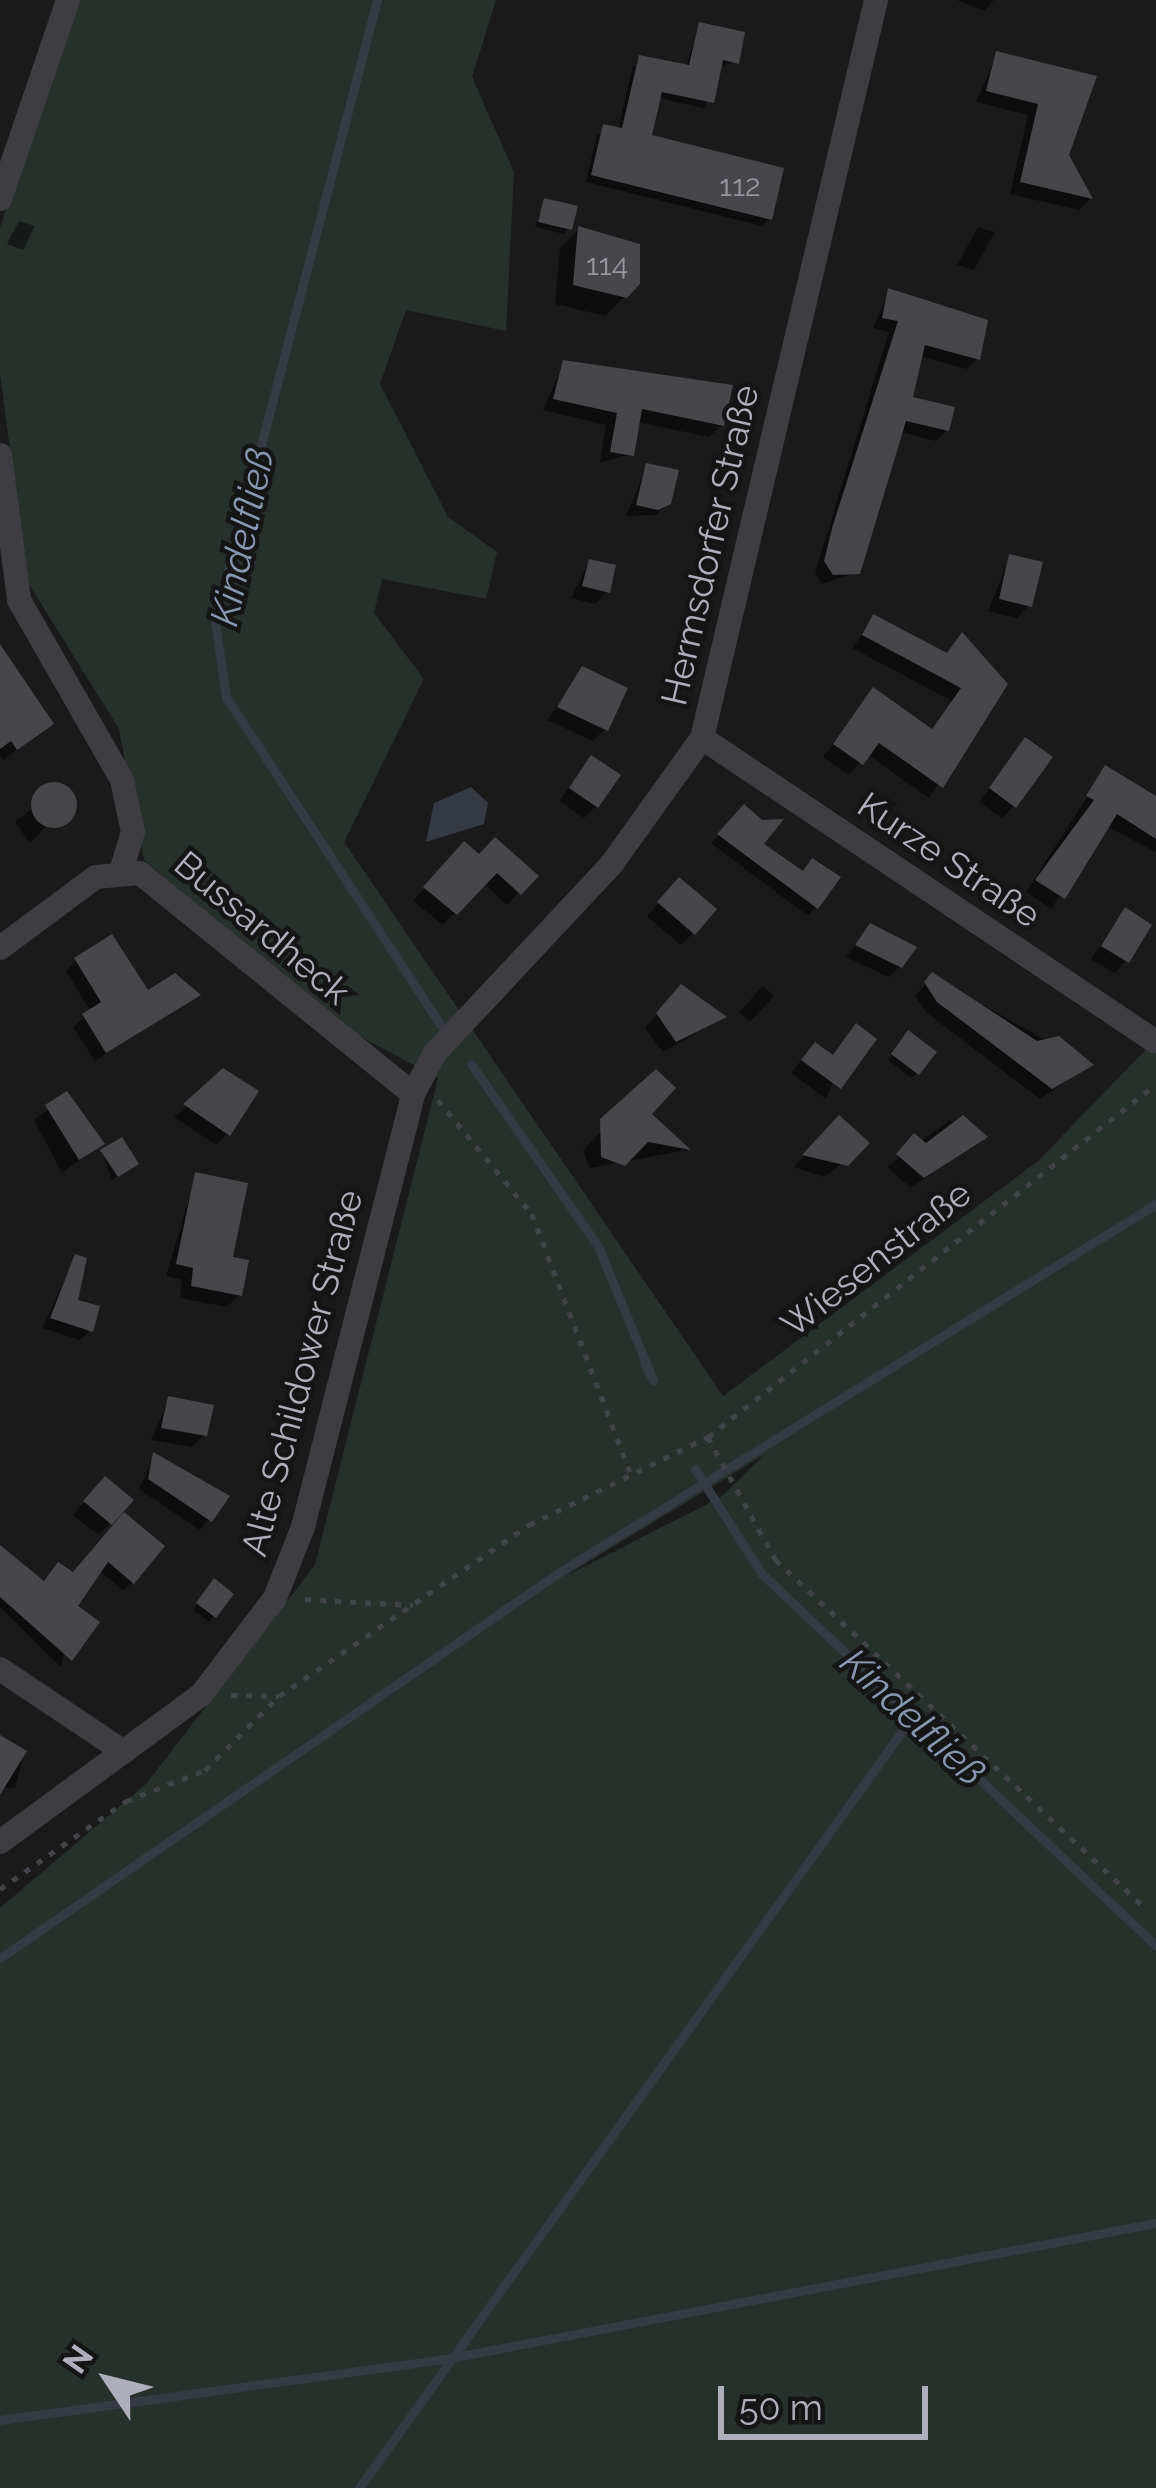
<!DOCTYPE html>
<meta charset="utf-8">
<style>
body{margin:0}
#map{position:relative;width:1156px;height:2488px;overflow:hidden;background:#1a1a1b;font-family:Raleway,sans-serif}
div>[style]{position:absolute}
.green>*{inset:0;background:#28302b}
.water>*{inset:0;background:#353a43}
.shadow>*{inset:0;background:#0007}
.stream>*{height:9px;margin:-4.5px;padding:0 4.5px;transform-origin:4.5px;border-radius:4.5px;background:#353a43}
.building>*{inset:0;background:#47474b}
.round{border-radius:50%}
.path>*{height:4.5px;margin-top:-2.25px;transform-origin:0;background:repeating-linear-gradient(90deg,#434449 0 6px,transparent 0 15px)}
.minor>*{height:24px;margin:-12px;padding:0 12px;transform-origin:12px;border-radius:12px;background:#3d3d42}
span{translate:-50% -50%;white-space:nowrap;text-align:center;line-height:1.15;-webkit-text-stroke:9px #151516;paint-order:stroke}
.number-label{font-size:30px;color:#94959e}
.number-label span{-webkit-text-stroke-width:0}
.street-label{font-size:36px;color:#aeafba}
.water-label{font-size:39px;color:#8996b0;font-style:italic}
.north{position:absolute;left:48px;top:2320px;width:120px;height:120px;-webkit-text-stroke:9px #151516;paint-order:stroke;rotate:305deg;font-size:33px;font-weight:700;line-height:48px;text-align:center;color:#aeafba}
.north::after{content:'';display:block;margin:auto;width:42px;height:54px;background:#aeafba;clip-path:polygon(50% 0,100% 100%,50% 72%,0 100%)}
.scale{position:absolute;left:718px;top:2386px;width:210px;height:54px;box-sizing:border-box;border:6px solid #aeafba;border-top:0;padding-left:15px;font-size:36px;line-height:42px;white-space:nowrap;color:#aeafba;-webkit-text-stroke:9px #151516;paint-order:stroke}
</style>
<div id="map">
<div class="green">
<div style="clip-path:polygon(evenodd,77px 0,496px 0,472px 77px,514px 172px,506px 331px,406px 310px,380px 384px,448px 517px,497px 552px,486px 599px,382px 579px,374px 613px,424px 679px,344px 842px,723px 1396px,1038px 1161px,1156px 1039px,1156px 2488px,0 2488px,0 1908px,146px 1784px,315px 1565px,438px 1078px,343px 1027px,144px 860px,119px 729px,27px 581px,0 373px,0 227px,77px 0,764px 1455px,721px 1497px,570px 1574px,570px 1573px,764px 1455px)"></div>
</div>
<div class="water">
<div style="clip-path:polygon(471px 787px,488px 803px,484px 824px,426px 842px,434px 803px)"></div>
</div>
<div class="shadow">
<div style="clip-path:polygon(957px 0,994px 0,984px 11px)"></div>
<div style="clip-path:polygon(700px 26px,736px 62px,718px 67px,704px 108px,658px 98px,649px 137px,769px 219px,762px 226px,586px 182px,597px 134px,618px 130px,633px 65px,685px 68px)"></div>
<div style="clip-path:polygon(997px 54px,1093px 79px,1065px 155px,1090px 199px,1079px 210px,1010px 194px,1028px 115px,976px 102px)"></div>
<div style="clip-path:polygon(545px 201px,569px 228px,564px 234px,535px 227px)"></div>
<div style="clip-path:polygon(19px 221px,35px 226px,23px 250px,7px 244px)"></div>
<div style="clip-path:polygon(978px 227px,995px 232px,974px 270px,957px 265px)"></div>
<div style="clip-path:polygon(579px 229px,625px 296px,605px 316px,555px 304px,560px 248px)"></div>
<div style="clip-path:polygon(889px 291px,978px 358px,967px 369px,919px 356px,909px 399px,947px 430px,936px 441px,899px 432px,857px 572px,822px 584px,815px 573px,889px 332px,873px 328px)"></div>
<div style="clip-path:polygon(564px 363px,729px 387px,722px 425px,709px 437px,637px 422px,631px 454px,600px 463px,606px 425px,543px 410px)"></div>
<div style="clip-path:polygon(647px 466px,668px 503px,656px 515px,626px 516px)"></div>
<div style="clip-path:polygon(1010px 557px,1029px 605px,1017px 618px,988px 611px)"></div>
<div style="clip-path:polygon(589px 562px,607px 591px,595px 604px,571px 598px)"></div>
<div style="clip-path:polygon(874px 618px,945px 656px,963px 637px,1004px 685px,929px 798px,867px 754px,849px 775px,823px 757px,873px 691px,930px 731px,952px 701px,852px 648px)"></div>
<div style="clip-path:polygon(0 649px,50px 724px,3px 760px,0 755px)"></div>
<div style="clip-path:polygon(583px 670px,605px 729px,593px 741px,547px 720px)"></div>
<div style="clip-path:polygon(1026px 741px,1014px 806px,1002px 818px,979px 802px)"></div>
<div style="clip-path:polygon(591px 759px,596px 806px,584px 818px,559px 801px)"></div>
<div style="clip-path:polygon(1105px 769px,1156px 796px,1156px 852px,1106px 826px,1051px 909px,1026px 892px)"></div>
<div style="clip-path:polygon(63px 783px,74px 798px,30px 843px,15px 822px)"></div>
<div style="clip-path:polygon(744px 808px,759px 845px,802px 874px,816px 907px,808px 916px,711px 843px)"></div>
<div style="clip-path:polygon(452px 857px,478px 858px,534px 876px,507px 905px,483px 883px,443px 925px,413px 901px)"></div>
<div style="clip-path:polygon(667px 893px,693px 933px,681px 945px,647px 916px)"></div>
<div style="clip-path:polygon(1125px 911px,1126px 961px,1114px 973px,1091px 959px)"></div>
<div style="clip-path:polygon(871px 926px,900px 966px,889px 977px,846px 957px)"></div>
<div style="clip-path:polygon(76px 961px,147px 994px,197px 995px,95px 1061px,73px 1027px,91px 1012px,66px 971px)"></div>
<div style="clip-path:polygon(932px 976px,1089px 1065px,1040px 1099px,927px 1013px,915px 996px)"></div>
<div style="clip-path:polygon(763px 986px,774px 996px,750px 1022px,739px 1012px)"></div>
<div style="clip-path:polygon(669px 1000px,722px 1018px,663px 1052px,645px 1028px)"></div>
<div style="clip-path:polygon(856px 1027px,826px 1099px,791px 1073px,803px 1058px,831px 1058px)"></div>
<div style="clip-path:polygon(903px 1039px,917px 1073px,911px 1078px,888px 1060px)"></div>
<div style="clip-path:polygon(224px 1072px,227px 1134px,216px 1145px,174px 1117px)"></div>
<div style="clip-path:polygon(644px 1084px,648px 1114px,687px 1150px,590px 1168px,583px 1151px)"></div>
<div style="clip-path:polygon(69px 1094px,101px 1144px,62px 1173px,34px 1120px)"></div>
<div style="clip-path:polygon(840px 1119px,854px 1155px,824px 1177px,794px 1167px)"></div>
<div style="clip-path:polygon(950px 1120px,983px 1138px,911px 1188px,887px 1167px)"></div>
<div style="clip-path:polygon(102px 1153px,130px 1169px,112px 1180px)"></div>
<div style="clip-path:polygon(196px 1175px,239px 1295px,227px 1307px,180px 1298px,182px 1280px,166px 1276px)"></div>
<div style="clip-path:polygon(75px 1258px,74px 1302px,91px 1330px,80px 1340px,42px 1328px)"></div>
<div style="clip-path:polygon(169px 1399px,204px 1435px,192px 1447px,151px 1440px)"></div>
<div style="clip-path:polygon(154px 1456px,225px 1497px,200px 1530px,139px 1489px)"></div>
<div style="clip-path:polygon(93px 1492px,110px 1523px,98px 1535px,73px 1515px)"></div>
<div style="clip-path:polygon(115px 1525px,132px 1582px,123px 1591px,99px 1570px,73px 1606px,61px 1667px,0 1607px,0 1549px,43px 1583px,72px 1576px)"></div>
<div style="clip-path:polygon(209px 1587px,230px 1594px,209px 1622px,193px 1610px)"></div>
<div style="clip-path:polygon(0 1736px,24px 1753px,15px 1788px,0 1788px)"></div>
</div>
<div class="stream">
<div style="left:377px;top:0;width:643px;rotate:104.6deg"></div>
<div style="left:215px;top:622px;width:76px;rotate:81.7deg"></div>
<div style="left:226px;top:697px;width:391px;rotate:56.8deg"></div>
<div style="left:471px;top:1064px;width:222px;rotate:55.1deg"></div>
<div style="left:598px;top:1246px;width:145px;rotate:67.7deg"></div>
<div style="left:653px;top:1380px;width:19px;rotate:-118deg"></div>
<div style="left:695px;top:1469px;width:125px;rotate:57.5deg"></div>
<div style="left:762px;top:1574px;width:542px;rotate:43.35deg"></div>
<div style="left:0;top:1958px;width:678px;rotate:-34.6deg"></div>
<div style="left:558px;top:1573px;width:703px;rotate:-31.68deg"></div>
<div style="left:0;top:2420px;width:454px;rotate:-7.8deg"></div>
<div style="left:450px;top:2358px;width:719px;rotate:-10.83deg"></div>
<div style="left:359px;top:2488px;width:945px;rotate:-54.34deg"></div>
</div>
<div class="building">
<div style="clip-path:polygon(699px 22px,745px 32px,739px 64px,723px 60px,714px 103px,662px 92px,652px 135px,784px 168px,772px 220px,591px 175px,603px 124px,622px 128px,639px 55px,689px 65px)"></div>
<div style="clip-path:polygon(996px 51px,1097px 76px,1069px 155px,1093px 199px,1020px 182px,1038px 104px,986px 91px)"></div>
<div style="clip-path:polygon(544px 198px,578px 206px,572px 230px,538px 222px)"></div>
<div style="clip-path:polygon(578px 226px,640px 244px,640px 284px,627px 298px,573px 285px)"></div>
<div style="clip-path:polygon(888px 288px,988px 320px,980px 360px,925px 345px,913px 397px,955px 407px,949px 431px,906px 421px,860px 574px,833px 575px,824px 561px,833px 525px,898px 321px,882px 318px)"></div>
<div style="clip-path:polygon(563px 360px,733px 385px,724px 426px,642px 409px,634px 456px,610px 452px,617px 413px,553px 399px)"></div>
<div style="clip-path:polygon(646px 463px,679px 470px,671px 504px,658px 510px,636px 505px)"></div>
<div style="clip-path:polygon(1009px 554px,1043px 562px,1032px 607px,999px 599px)"></div>
<div style="clip-path:polygon(589px 559px,616px 565px,610px 593px,582px 586px)"></div>
<div style="clip-path:polygon(873px 614px,947px 653px,962px 632px,1008px 684px,943px 788px,879px 743px,863px 765px,833px 744px,873px 687px,932px 729px,961px 688px,862px 635px)"></div>
<div style="clip-path:polygon(0 644px,54px 724px,17px 750px,11px 741px,0 749px)"></div>
<div style="clip-path:polygon(582px 666px,628px 688px,608px 731px,557px 707px)"></div>
<div style="clip-path:polygon(1025px 737px,1053px 757px,1016px 808px,989px 788px)"></div>
<div style="clip-path:polygon(591px 755px,621px 775px,598px 808px,569px 788px)"></div>
<div style="clip-path:polygon(1105px 765px,1156px 796px,1156px 839px,1117px 814px,1065px 899px,1035px 880px,1094px 800px,1086px 796px)"></div>
<div class="round" style="left:31px;top:782px;width:46px;height:46px"></div>
<div style="clip-path:polygon(744px 804px,762px 820px,784px 819px,764px 844px,803px 871px,812px 858px,841px 877px,818px 909px,717px 834px)"></div>
<div style="clip-path:polygon(495px 837px,539px 876px,521px 895px,497px 873px,457px 915px,423px 887px,464px 841px,479px 854px)"></div>
<div style="clip-path:polygon(679px 877px,717px 909px,695px 935px,657px 902px)"></div>
<div style="clip-path:polygon(1125px 907px,1152px 925px,1129px 963px,1101px 946px)"></div>
<div style="clip-path:polygon(870px 923px,917px 947px,902px 968px,855px 945px)"></div>
<div style="clip-path:polygon(112px 934px,148px 990px,175px 973px,201px 995px,106px 1053px,82px 1014px,101px 1002px,74px 958px)"></div>
<div style="clip-path:polygon(932px 972px,1037px 1041px,1059px 1036px,1094px 1065px,1052px 1089px,937px 1002px,924px 982px)"></div>
<div style="clip-path:polygon(681px 984px,727px 1017px,676px 1042px,656px 1013px)"></div>
<div style="clip-path:polygon(856px 1023px,877px 1039px,841px 1089px,801px 1060px,815px 1042px,833px 1055px)"></div>
<div style="clip-path:polygon(908px 1030px,937px 1052px,919px 1075px,891px 1054px)"></div>
<div style="clip-path:polygon(223px 1068px,259px 1091px,230px 1136px,183px 1104px)"></div>
<div style="clip-path:polygon(656px 1069px,676px 1088px,652px 1114px,691px 1150px,648px 1142px,625px 1166px,601px 1157px,600px 1119px)"></div>
<div style="clip-path:polygon(67px 1091px,105px 1144px,79px 1160px,45px 1105px)"></div>
<div style="clip-path:polygon(839px 1115px,870px 1143px,848px 1166px,802px 1155px)"></div>
<div style="clip-path:polygon(963px 1115px,988px 1137px,924px 1178px,896px 1154px,914px 1133px,926px 1143px)"></div>
<div style="clip-path:polygon(122px 1137px,139px 1164px,118px 1177px,100px 1150px)"></div>
<div style="clip-path:polygon(195px 1172px,248px 1183px,233px 1257px,249px 1260px,242px 1296px,191px 1286px,193px 1268px,176px 1264px)"></div>
<div style="clip-path:polygon(75px 1254px,87px 1258px,78px 1300px,100px 1306px,93px 1332px,50px 1318px)"></div>
<div style="clip-path:polygon(168px 1396px,214px 1405px,207px 1436px,161px 1428px)"></div>
<div style="clip-path:polygon(153px 1452px,230px 1496px,212px 1522px,148px 1479px)"></div>
<div style="clip-path:polygon(105px 1476px,134px 1500px,112px 1525px,83px 1501px)"></div>
<div style="clip-path:polygon(124px 1512px,165px 1546px,134px 1584px,108px 1562px,78px 1606px,100px 1622px,72px 1661px,0 1597px,0 1545px,44px 1581px,58px 1562px,73px 1572px)"></div>
<div style="clip-path:polygon(214px 1578px,234px 1594px,216px 1618px,196px 1603px)"></div>
<div style="clip-path:polygon(0 1735px,27px 1751px,0 1795px)"></div>
</div>
<div class="path">
<div style="left:438px;top:1100px;width:148px;rotate:50.5deg"></div>
<div style="left:532px;top:1214px;width:278px;rotate:69.2deg"></div>
<div style="left:708px;top:1437px;width:141px;rotate:61.1deg"></div>
<div style="left:776px;top:1560px;width:506px;rotate:43.32deg"></div>
<div style="left:305px;top:1599px;width:108px;rotate:3.2deg"></div>
<div style="left:231px;top:1695px;width:48px;rotate:1.2deg"></div>
<div style="left:0;top:1889px;width:154px;rotate:-34.9deg"></div>
<div style="left:126px;top:1801px;width:85px;rotate:-21.4deg"></div>
<div style="left:205px;top:1770px;width:105px;rotate:-45deg"></div>
<div style="left:279px;top:1696px;width:303px;rotate:-34.4deg"></div>
<div style="left:529px;top:1525px;width:199px;rotate:-26.2deg"></div>
<div style="left:708px;top:1437px;width:570px;rotate:-38.24deg"></div>
</div>
<div class="minor">
<div style="left:0;top:199px;width:210px;rotate:-71.1deg"></div>
<div style="left:0;top:455px;width:146px;rotate:82.5deg"></div>
<div style="left:19px;top:600px;width:207px;rotate:60.2deg"></div>
<div style="left:122px;top:780px;width:53px;rotate:78.1deg"></div>
<div style="left:133px;top:832px;width:38px;rotate:107deg"></div>
<div style="left:702px;top:738px;width:546px;rotate:33.81deg"></div>
<div style="left:0;top:948px;width:119px;rotate:-36.5deg"></div>
<div style="left:96px;top:877px;width:44px;rotate:-5.2deg"></div>
<div style="left:140px;top:873px;width:351px;rotate:39deg"></div>
<div style="left:0;top:1669px;width:149px;rotate:33.8deg"></div>
<div style="left:0;top:1842px;width:249px;rotate:-36.2deg"></div>
<div style="left:201px;top:1695px;width:122px;rotate:-52.7deg"></div>
<div style="left:275px;top:1598px;width:76px;rotate:-68.5deg"></div>
<div style="left:303px;top:1527px;width:447px;rotate:-75.7deg"></div>
<div style="left:413px;top:1094px;width:47px;rotate:-61.8deg"></div>
<div style="left:435px;top:1053px;width:258px;rotate:-46.9deg"></div>
<div style="left:611px;top:865px;width:156px;rotate:-54.4deg"></div>
<div style="left:702px;top:738px;width:758px;rotate:-76.73deg"></div>
</div>
<div class="number-label">
<span style="left:740px;top:186px">112</span>
<span style="left:607px;top:265px">114</span>
</div>
<div class="street-label">
<span style="left:710px;top:545px;rotate:-77deg">Hermsdorfer Straße</span>
<span style="left:949px;top:860px;rotate:34deg">Kurze Straße</span>
<span style="left:262px;top:928px;rotate:40deg">Bussardheck</span>
<span style="left:876px;top:1259px;rotate:-38deg">Wiesenstraße</span>
<span style="left:302px;top:1373px;rotate:-75deg">Alte Schildower Straße</span>
</div>
<div class="water-label">
<span style="left:242px;top:537px;rotate:-78deg">Kindelfließ</span>
<span style="left:913px;top:1717px;rotate:43deg">Kindelfließ</span>
</div>
<div class="north">N</div>
<div class="scale">50 m</div>
</div>
